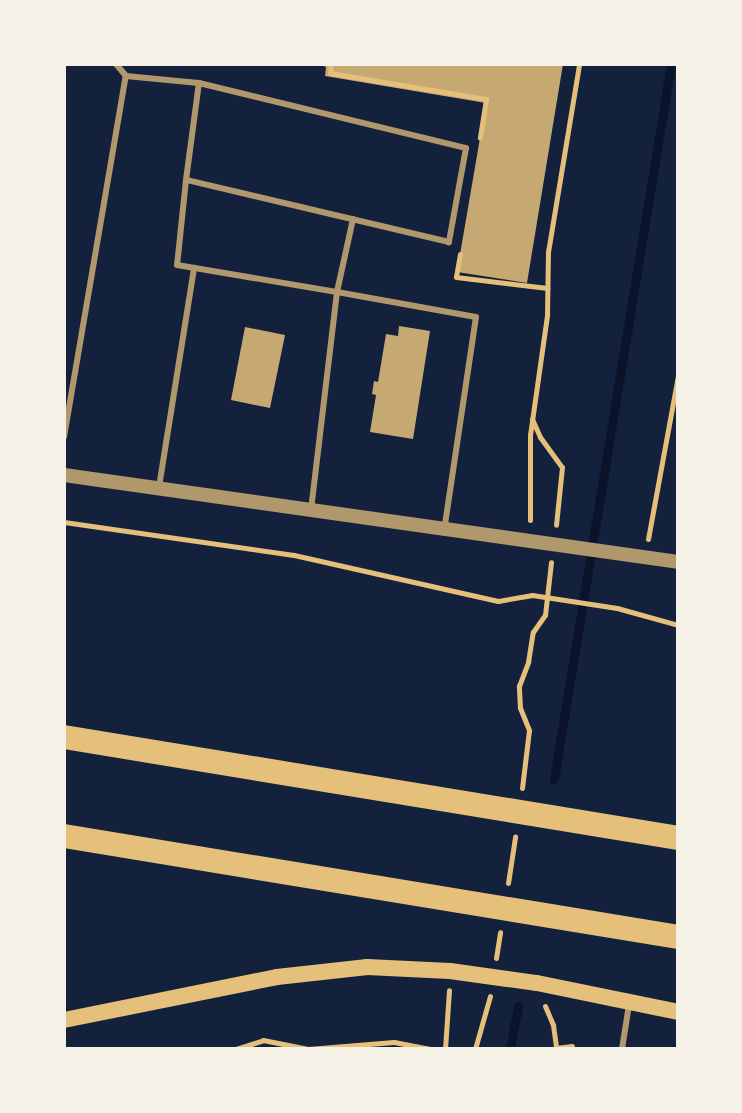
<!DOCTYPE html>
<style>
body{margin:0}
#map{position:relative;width:742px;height:1113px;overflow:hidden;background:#14213d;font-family:"Fira Sans",sans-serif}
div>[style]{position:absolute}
.stream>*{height:9px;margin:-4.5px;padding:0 4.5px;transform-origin:4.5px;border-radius:4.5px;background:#0b132b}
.building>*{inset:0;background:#c6a872}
.path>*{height:5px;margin:-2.5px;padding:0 2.5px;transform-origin:2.5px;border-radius:2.5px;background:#e5c07b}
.service>*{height:6px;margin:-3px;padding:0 3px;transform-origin:3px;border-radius:3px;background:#b1986c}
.tertiary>*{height:14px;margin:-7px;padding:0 7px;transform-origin:7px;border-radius:7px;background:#b1986c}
.secondary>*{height:16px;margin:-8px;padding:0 8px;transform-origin:8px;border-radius:8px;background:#e5c07b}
.motorway>*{height:24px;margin:-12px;padding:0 12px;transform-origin:12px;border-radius:12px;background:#e5c07b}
span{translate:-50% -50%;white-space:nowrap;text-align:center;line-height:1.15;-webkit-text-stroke:7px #f6f1e7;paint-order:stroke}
.frame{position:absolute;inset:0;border:66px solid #f6f1e7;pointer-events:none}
</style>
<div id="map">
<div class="stream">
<div style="left:554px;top:779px;width:725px;rotate:-80.71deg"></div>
<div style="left:510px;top:1049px;width:44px;rotate:-79.5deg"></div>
</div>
<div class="building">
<div style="clip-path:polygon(319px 64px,563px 64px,527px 283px,457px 272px,486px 103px,325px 76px,326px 67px)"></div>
<div style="clip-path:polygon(399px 326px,430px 331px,413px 439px,370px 432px,376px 395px,372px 394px,374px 381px,378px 382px,386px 334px,398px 336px)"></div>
<div style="clip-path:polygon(245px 327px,285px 335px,270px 408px,231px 400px)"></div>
</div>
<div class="path">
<div style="left:331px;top:64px;width:9px;rotate:96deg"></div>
<div style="left:330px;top:73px;width:158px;rotate:9.5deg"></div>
<div style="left:486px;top:99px;width:39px;rotate:99deg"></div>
<div style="left:460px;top:254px;width:23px;rotate:100deg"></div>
<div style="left:456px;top:277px;width:92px;rotate:6.9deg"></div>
<div style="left:532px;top:419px;width:20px;rotate:66deg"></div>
<div style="left:540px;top:437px;width:37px;rotate:54deg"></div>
<div style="left:562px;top:467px;width:58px;rotate:95.9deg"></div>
<div style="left:530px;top:520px;width:85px;rotate:-90deg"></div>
<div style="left:530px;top:435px;width:121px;rotate:-81.9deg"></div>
<div style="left:547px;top:315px;width:63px;rotate:-89.1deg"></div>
<div style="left:548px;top:252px;width:191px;rotate:-80.6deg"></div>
<div style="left:64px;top:522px;width:232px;rotate:8.2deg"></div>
<div style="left:294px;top:555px;width:209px;rotate:12.7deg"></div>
<div style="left:498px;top:601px;width:35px;rotate:-10deg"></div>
<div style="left:532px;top:595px;width:86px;rotate:8.7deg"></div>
<div style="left:617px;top:608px;width:63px;rotate:15.6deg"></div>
<div style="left:648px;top:539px;width:167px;rotate:-79.6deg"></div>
<div style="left:522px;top:788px;width:58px;rotate:-83.1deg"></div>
<div style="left:529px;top:730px;width:24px;rotate:-112deg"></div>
<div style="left:520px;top:708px;width:22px;rotate:-93deg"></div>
<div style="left:519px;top:686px;width:26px;rotate:-69deg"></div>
<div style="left:528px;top:662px;width:30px;rotate:-81deg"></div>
<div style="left:533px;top:632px;width:21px;rotate:-55deg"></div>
<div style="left:545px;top:615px;width:53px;rotate:-83.5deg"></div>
<div style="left:508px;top:883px;width:47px;rotate:-81.3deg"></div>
<div style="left:496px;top:958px;width:26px;rotate:-81deg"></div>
<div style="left:545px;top:1006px;width:21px;rotate:67deg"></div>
<div style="left:553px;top:1025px;width:22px;rotate:82deg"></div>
<div style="left:555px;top:1048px;width:17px;rotate:-7deg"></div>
<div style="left:236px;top:1049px;width:28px;rotate:-18deg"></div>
<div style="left:263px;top:1040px;width:46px;rotate:11.3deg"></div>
<div style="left:308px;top:1049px;width:86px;rotate:-4.7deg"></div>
<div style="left:394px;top:1042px;width:38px;rotate:11deg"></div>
<div style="left:445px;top:1049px;width:59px;rotate:-86.1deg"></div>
<div style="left:475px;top:1049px;width:55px;rotate:-74.2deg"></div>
</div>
<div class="service">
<div style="left:116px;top:64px;width:16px;rotate:50deg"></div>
<div style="left:126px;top:76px;width:73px;rotate:5.5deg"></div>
<div style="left:199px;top:83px;width:275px;rotate:13.7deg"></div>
<div style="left:466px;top:148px;width:96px;rotate:100.3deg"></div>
<div style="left:449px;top:242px;width:270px;rotate:-166.7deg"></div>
<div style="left:186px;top:180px;width:85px;rotate:96deg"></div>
<div style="left:177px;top:265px;width:162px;rotate:9.6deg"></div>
<div style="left:337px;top:292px;width:220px;rotate:96.8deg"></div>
<div style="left:186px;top:180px;width:98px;rotate:-82.4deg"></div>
<div style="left:353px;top:219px;width:75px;rotate:102.4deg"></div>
<div style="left:337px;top:292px;width:141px;rotate:10.2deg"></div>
<div style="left:476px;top:317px;width:215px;rotate:98.5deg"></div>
<div style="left:64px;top:437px;width:366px;rotate:-80.3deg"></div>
<div style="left:159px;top:487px;width:222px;rotate:-80.9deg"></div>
<div style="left:622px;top:1049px;width:45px;rotate:-81deg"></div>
</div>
<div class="tertiary">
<div style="left:64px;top:475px;width:620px;rotate:8.06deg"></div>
</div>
<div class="secondary">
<div style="left:64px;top:1020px;width:217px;rotate:-11.4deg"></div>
<div style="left:277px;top:977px;width:91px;rotate:-6.3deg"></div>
<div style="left:367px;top:967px;width:83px;rotate:2.8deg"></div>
<div style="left:450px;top:971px;width:88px;rotate:7.9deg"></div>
<div style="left:537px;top:983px;width:144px;rotate:11.6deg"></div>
</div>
<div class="motorway">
<div style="left:64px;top:737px;width:622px;rotate:9.34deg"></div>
<div style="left:64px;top:836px;width:622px;rotate:9.34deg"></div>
</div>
<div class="frame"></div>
</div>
